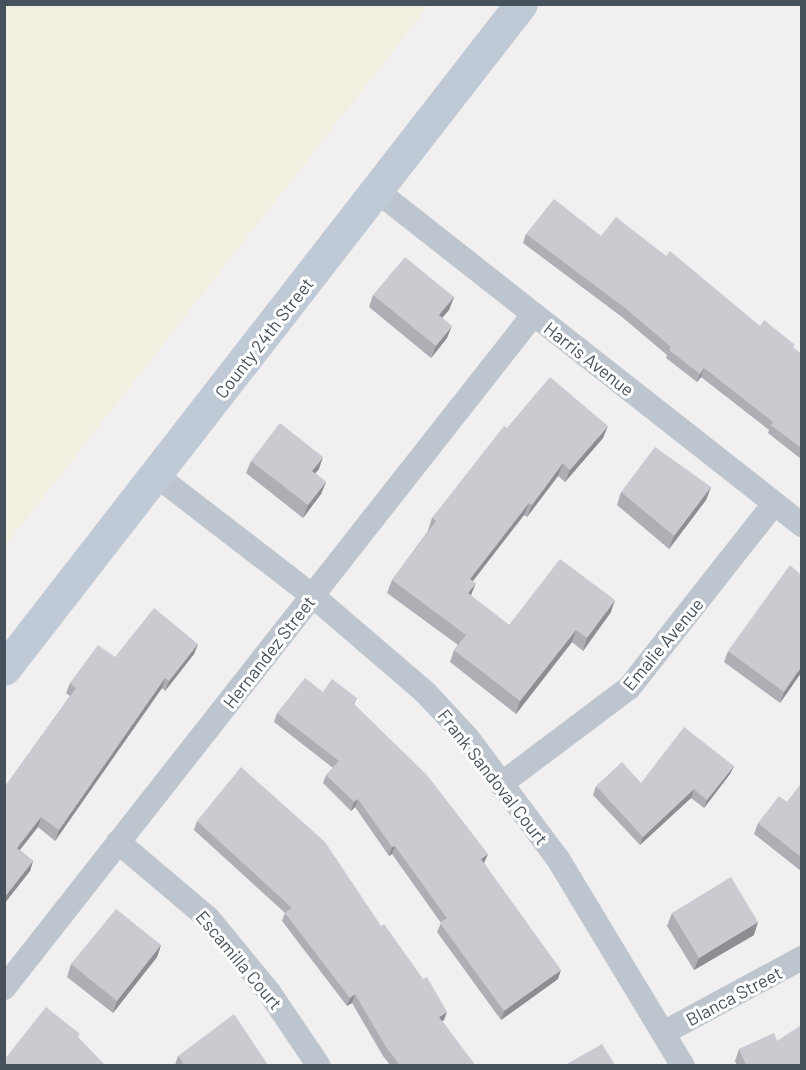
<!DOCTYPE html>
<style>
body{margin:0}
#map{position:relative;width:806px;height:1070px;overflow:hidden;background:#f1efef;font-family:Barlow,sans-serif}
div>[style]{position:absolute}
.sand>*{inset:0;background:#f2eee0}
.minor>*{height:24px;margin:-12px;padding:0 12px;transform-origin:12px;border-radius:12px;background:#bdc5ce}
.secondary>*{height:33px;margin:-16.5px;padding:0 16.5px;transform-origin:16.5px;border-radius:16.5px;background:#c0c9d6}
.wall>*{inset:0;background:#adafb4}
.shaded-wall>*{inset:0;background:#8d8e92}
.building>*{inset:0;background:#c9cbd1}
span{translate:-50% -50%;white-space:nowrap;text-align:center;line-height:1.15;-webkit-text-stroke:6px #fff;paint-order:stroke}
.street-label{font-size:18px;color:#47515c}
.frame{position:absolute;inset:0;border:6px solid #47515c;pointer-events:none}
</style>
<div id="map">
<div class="sand">
<div style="clip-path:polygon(5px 4px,429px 5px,5px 546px,4px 5px)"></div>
</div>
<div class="minor">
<div style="left:377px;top:191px;width:541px;rotate:38.16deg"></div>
<div style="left:157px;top:476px;width:197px;rotate:37.6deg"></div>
<div style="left:313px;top:596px;width:148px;rotate:40.6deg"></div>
<div style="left:425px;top:692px;width:62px;rotate:47deg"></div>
<div style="left:467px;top:737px;width:152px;rotate:53.3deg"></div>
<div style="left:558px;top:859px;width:242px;rotate:58.9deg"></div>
<div style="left:501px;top:784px;width:160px;rotate:-36.9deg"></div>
<div style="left:629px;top:688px;width:234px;rotate:-51.8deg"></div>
<div style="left:118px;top:842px;width:118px;rotate:40.2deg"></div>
<div style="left:208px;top:918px;width:96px;rotate:50.5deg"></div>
<div style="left:269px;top:992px;width:89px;rotate:56deg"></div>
<div style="left:4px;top:988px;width:856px;rotate:-51.83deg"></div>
<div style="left:665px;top:1032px;width:156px;rotate:-28.4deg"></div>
</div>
<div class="secondary">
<div style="left:4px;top:669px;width:842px;rotate:-52.14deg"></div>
</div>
<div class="wall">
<div style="clip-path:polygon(526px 234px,601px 236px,666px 256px,760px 326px,801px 354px,801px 459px,768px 433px,769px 430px,701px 377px,697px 382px,666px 358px,667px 355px,622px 317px,523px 243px)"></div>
<div style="clip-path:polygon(373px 295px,454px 297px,449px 310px,442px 318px,447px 338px,431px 358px,369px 307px)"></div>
<div style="clip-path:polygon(507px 428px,603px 438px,565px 482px,558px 476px,527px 517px,524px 515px,473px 581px,471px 596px,509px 625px,611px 612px,583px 651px,572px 642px,516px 714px,450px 662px,454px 650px,458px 645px,387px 593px,392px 580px,428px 531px,428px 530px,432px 518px)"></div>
<div style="clip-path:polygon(251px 461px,319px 469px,315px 473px,326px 482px,321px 494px,303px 518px,246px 473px)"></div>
<div style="clip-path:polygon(711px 487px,706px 500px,669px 549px,617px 505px,621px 492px)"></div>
<div style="clip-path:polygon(198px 644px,194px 654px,165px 691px,162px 688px,55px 841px,38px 827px,20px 850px,33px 861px,30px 871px,4px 904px,4px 788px,70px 696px,66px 693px,70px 683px)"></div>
<div style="clip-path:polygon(728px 651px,801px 673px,780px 703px,724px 662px)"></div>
<div style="clip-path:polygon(357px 698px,354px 704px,484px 863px,558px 979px,501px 1020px,437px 932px,441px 923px,392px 854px,389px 856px,355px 807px,351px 811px,323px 783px,326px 775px,333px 768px,274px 722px,277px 713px)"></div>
<div style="clip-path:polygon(734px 766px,730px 774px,704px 808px,691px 798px,640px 845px,593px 795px,596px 786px,641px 783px)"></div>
<div style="clip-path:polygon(801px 784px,801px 871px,754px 834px,758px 823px,787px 802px)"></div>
<div style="clip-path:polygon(197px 821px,444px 1020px,442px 1021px,475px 1065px,390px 1065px,383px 1056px,352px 1003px,347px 1006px,282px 921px,285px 913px,194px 830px)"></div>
<div style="clip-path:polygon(672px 913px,754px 935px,694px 970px,667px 926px)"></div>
<div style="clip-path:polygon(161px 945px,157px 957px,113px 1013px,67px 977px,71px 964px)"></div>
<div style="clip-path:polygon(777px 1041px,801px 1065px,737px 1065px,735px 1061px,739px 1049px)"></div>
<div style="clip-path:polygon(178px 1056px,268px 1065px,175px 1065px)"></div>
</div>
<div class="shaded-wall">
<div style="clip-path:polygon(454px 297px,449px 310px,434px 327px,439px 315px)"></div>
<div style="clip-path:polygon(452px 326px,447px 338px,431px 358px,436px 346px)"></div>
<div style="clip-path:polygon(704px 368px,701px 377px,697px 382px,700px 374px)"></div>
<div style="clip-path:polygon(608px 426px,603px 438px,565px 482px,570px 470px)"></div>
<div style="clip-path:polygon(323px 457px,319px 469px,307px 483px,312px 471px)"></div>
<div style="clip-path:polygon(563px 463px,558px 476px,527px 517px,532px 505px)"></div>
<div style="clip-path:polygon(326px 482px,321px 494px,303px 518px,308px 505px)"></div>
<div style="clip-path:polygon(711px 487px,706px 500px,669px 549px,674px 536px)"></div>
<div style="clip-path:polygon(529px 503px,524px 515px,465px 591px,470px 579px)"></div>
<div style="clip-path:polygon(476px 583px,471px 595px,463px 606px,468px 593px)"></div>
<div style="clip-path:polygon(615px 600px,611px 612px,583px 651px,587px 638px)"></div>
<div style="clip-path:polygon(576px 630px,572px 642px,516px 714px,520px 701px)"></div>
<div style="clip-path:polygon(198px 644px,194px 654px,165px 691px,169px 681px)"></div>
<div style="clip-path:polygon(801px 667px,801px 673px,780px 703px,784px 692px)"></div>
<div style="clip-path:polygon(165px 678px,162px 688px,55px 841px,59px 830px)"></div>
<div style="clip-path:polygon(734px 766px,730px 774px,704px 808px,707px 800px)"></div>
<div style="clip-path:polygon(694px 789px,691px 798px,640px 845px,643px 837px)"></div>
<div style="clip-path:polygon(358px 799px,355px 807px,351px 811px,354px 802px)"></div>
<div style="clip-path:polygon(41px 817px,38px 827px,13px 858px,17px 848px)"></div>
<div style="clip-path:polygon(395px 846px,392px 854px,389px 856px,392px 847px)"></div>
<div style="clip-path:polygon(488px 854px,484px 863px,478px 868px,481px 859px)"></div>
<div style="clip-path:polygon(33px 861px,30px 871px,4px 904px,4px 898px)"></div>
<div style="clip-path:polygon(758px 922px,754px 935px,694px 970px,699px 958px)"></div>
<div style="clip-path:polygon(161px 945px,157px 957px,113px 1013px,117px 1001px)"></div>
<div style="clip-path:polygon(561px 970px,558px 979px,501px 1020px,504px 1011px)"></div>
<div style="clip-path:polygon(355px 994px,352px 1003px,347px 1006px,350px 998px)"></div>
<div style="clip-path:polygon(447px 1012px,444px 1020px,435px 1025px,439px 1017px)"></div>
</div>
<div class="building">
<div style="clip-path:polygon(554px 199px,601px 236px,616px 217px,666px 256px,670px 251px,760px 326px,764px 320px,795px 345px,793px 347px,801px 354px,801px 448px,771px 425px,773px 422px,704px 368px,700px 374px,669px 350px,671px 347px,625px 308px,526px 234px)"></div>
<div style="clip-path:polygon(405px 257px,454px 297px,439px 315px,452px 326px,436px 346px,373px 295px)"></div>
<div style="clip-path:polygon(550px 377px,608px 426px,570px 470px,563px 463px,532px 505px,529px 503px,470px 579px,476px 583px,468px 593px,509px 625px,560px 559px,615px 600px,587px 638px,576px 630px,520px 701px,454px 650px,466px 635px,392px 580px,436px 521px,432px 518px,504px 426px,507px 428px)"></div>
<div style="clip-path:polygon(280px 423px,323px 457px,312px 471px,326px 482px,308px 505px,251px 461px)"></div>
<div style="clip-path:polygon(655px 447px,711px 487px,674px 536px,621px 492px)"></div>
<div style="clip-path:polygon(790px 565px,801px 575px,801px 667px,784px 692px,728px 651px)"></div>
<div style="clip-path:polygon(154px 608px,198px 644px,169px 681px,165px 678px,59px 830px,41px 817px,17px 848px,33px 861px,4px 898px,4px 788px,76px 688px,70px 683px,98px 645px,115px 657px)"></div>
<div style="clip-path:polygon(305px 678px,323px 692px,332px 679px,357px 698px,353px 703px,427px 775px,488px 854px,481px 859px,561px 970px,504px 1011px,440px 923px,447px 918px,395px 846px,392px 847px,358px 799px,354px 802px,326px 775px,339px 761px,277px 713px)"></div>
<div style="clip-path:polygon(684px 727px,734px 766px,707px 800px,694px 789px,643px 837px,596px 786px,622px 762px,641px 783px)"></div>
<div style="clip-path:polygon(241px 767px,325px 842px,381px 926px,384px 924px,423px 979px,427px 977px,447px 1012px,439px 1017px,475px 1065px,400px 1065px,386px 1047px,355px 994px,350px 998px,285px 913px,292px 908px,197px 821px)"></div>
<div style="clip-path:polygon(801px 784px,801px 857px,758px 823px,779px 796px,787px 802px)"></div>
<div style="clip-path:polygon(731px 877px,758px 922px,699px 958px,672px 913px)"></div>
<div style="clip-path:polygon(116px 909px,161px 945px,117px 1001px,71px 964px)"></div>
<div style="clip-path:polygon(46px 1007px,80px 1034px,78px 1037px,105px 1065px,6px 1065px,4px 1064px,4px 1060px)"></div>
<div style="clip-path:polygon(234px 1014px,268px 1065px,184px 1065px,178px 1056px)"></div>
<div style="clip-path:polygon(801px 1025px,801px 1065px,746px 1065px,739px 1049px,774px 1033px,777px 1041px)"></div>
<div style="clip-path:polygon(602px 1044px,615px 1065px,565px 1065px)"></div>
</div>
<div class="street-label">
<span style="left:264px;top:338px;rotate:-52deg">County 24th Street</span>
<span style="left:589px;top:359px;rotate:38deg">Harris Avenue</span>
<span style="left:663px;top:644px;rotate:-50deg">Emalie Avenue</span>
<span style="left:269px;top:652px;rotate:-52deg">Hernandez Street</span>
<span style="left:493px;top:777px;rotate:52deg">Frank Sandoval Court</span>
<span style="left:239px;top:960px;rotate:50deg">Escamilla Court</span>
<span style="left:734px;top:996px;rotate:-28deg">Blanca Street</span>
</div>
<div class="frame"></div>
</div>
